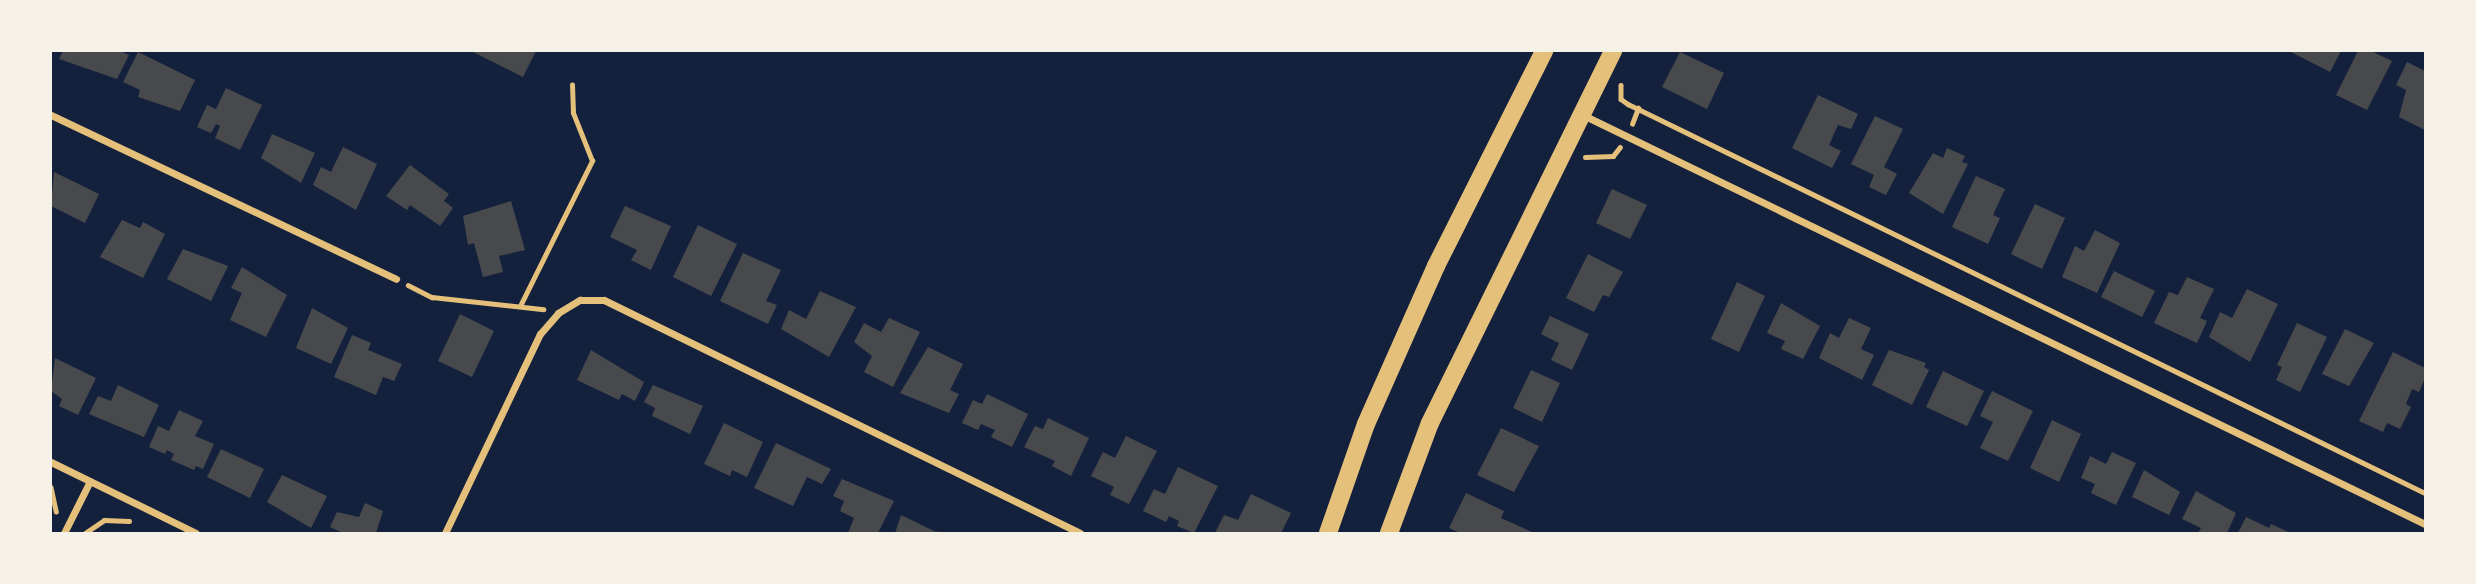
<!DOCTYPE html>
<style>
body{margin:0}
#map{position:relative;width:2476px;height:584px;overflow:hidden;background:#14213d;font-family:"Source Sans 3",sans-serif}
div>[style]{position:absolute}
.building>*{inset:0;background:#48494c}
.path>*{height:4.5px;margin:-2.25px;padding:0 2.25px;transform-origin:2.25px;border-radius:2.25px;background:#e5c07b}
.minor>*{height:7px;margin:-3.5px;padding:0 3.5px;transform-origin:3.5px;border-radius:3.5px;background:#e5c07b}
.primary>*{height:18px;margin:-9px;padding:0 9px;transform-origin:9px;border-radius:9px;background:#e5c07b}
span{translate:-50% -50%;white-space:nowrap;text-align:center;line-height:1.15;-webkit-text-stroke:7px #f6f1e7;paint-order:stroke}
.frame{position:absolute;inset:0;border:52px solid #f6f1e7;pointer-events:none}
</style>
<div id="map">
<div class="building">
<div style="clip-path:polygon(63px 51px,120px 51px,129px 55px,117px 79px,59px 59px)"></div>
<div style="clip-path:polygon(471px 51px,536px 51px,523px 77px)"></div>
<div style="clip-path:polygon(2289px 51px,2341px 51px,2330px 72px)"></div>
<div style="clip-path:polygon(2358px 51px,2371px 51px,2392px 61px,2367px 110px,2336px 95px)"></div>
<div style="clip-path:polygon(138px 52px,195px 80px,180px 111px,138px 97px,140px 90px,123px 82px)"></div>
<div style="clip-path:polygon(1680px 52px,1724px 73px,1707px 109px,1662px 87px)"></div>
<div style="clip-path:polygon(2407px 62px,2425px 71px,2425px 130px,2399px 117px,2406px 90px,2396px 85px)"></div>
<div style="clip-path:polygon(226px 88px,262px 105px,240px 150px,215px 138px,220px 126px,216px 124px,211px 133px,197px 127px,207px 105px,216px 109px)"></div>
<div style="clip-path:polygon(1818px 95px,1858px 114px,1851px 129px,1838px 125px,1829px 145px,1841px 151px,1832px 168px,1792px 148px)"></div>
<div style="clip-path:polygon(1875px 116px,1903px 129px,1884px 167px,1897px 174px,1886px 195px,1869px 187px,1874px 175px,1851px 164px)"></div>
<div style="clip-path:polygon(272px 134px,315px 153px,301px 183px,261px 158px)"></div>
<div style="clip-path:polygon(343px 147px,377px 164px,356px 210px,313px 185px,321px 167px,331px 172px)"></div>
<div style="clip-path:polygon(1947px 148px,1965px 156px,1962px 162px,1968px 164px,1943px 214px,1909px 193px,1933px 153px,1943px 158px)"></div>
<div style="clip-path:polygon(410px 165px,449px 194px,444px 201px,453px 208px,440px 226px,410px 205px,407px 210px,386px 196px)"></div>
<div style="clip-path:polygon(54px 172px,99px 194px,85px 223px,51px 206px)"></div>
<div style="clip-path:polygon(1976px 176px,2005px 189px,1993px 215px,2000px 218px,1988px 244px,1952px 227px)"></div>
<div style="clip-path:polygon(1612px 189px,1647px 205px,1630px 239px,1596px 223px)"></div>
<div style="clip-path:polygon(511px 201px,525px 250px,499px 256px,503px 272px,483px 277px,474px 243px,468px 245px,463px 216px)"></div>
<div style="clip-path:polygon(2035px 204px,2065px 218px,2042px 269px,2011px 254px)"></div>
<div style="clip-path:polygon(625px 206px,671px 226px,651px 270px,631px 260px,637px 250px,610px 237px)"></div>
<div style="clip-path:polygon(122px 220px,140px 228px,143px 222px,165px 234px,143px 278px,100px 257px)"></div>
<div style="clip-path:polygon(698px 225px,737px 244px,711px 296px,673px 277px)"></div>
<div style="clip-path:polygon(2095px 230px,2120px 243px,2097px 293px,2062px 277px,2075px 246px,2084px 251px)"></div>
<div style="clip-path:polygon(183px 249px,228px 266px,211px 301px,167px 279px)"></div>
<div style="clip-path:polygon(743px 253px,781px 270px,766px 301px,777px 305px,768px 324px,720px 301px)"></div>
<div style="clip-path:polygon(1588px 254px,1623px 272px,1609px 297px,1603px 295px,1594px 312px,1566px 298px)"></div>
<div style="clip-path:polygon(242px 267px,287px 295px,266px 337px,230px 320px,242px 293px,231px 288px)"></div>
<div style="clip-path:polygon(2114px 271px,2155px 291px,2142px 317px,2101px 297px)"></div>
<div style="clip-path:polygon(2187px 277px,2214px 289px,2200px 318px,2207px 321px,2197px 343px,2154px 323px,2169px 292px,2178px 295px)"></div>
<div style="clip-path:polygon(1737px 282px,1765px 296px,1739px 352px,1711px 339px)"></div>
<div style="clip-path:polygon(2247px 289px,2278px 304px,2250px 362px,2209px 337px,2220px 312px,2232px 318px)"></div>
<div style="clip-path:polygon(820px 291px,856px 307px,829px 357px,781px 329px,789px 310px,806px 319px)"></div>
<div style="clip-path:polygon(1781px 303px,1820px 326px,1803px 359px,1781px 349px,1785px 341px,1767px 333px)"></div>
<div style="clip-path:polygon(312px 308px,348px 328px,331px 364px,296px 348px)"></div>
<div style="clip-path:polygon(460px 314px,494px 331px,472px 377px,438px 361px)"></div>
<div style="clip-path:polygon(1550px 316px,1589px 334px,1572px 370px,1551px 360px,1559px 343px,1541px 334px)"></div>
<div style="clip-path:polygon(889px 318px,920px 332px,893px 387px,864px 372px,872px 356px,854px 342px,864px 323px,881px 332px)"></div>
<div style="clip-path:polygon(1849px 318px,1871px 328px,1861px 349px,1874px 355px,1862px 380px,1819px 358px,1830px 333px,1839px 338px)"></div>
<div style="clip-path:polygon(2297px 323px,2327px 337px,2300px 392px,2276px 380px,2282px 367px,2277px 365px)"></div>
<div style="clip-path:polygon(2345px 329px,2374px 343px,2349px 386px,2322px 374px)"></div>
<div style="clip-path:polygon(352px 335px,371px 343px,368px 350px,402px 364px,394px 381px,383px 377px,376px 395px,334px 377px)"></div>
<div style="clip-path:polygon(928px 347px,963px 364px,950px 390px,959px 394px,949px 413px,900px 393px)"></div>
<div style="clip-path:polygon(591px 350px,644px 382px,635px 401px,622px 394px,619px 400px,577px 380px)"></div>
<div style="clip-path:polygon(1889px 350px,1926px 363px,1924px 367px,1929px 370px,1912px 405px,1872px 385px)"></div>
<div style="clip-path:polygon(2393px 352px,2425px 368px,2425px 378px,2419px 392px,2412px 389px,2406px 404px,2411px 407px,2400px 429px,2387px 423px,2383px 432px,2359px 421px)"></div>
<div style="clip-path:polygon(55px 358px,96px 378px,78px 415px,59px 406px,62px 399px,51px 391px)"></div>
<div style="clip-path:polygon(1531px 370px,1560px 383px,1542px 422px,1513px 408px)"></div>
<div style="clip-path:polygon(1943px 371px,1984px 391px,1967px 426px,1926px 407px)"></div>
<div style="clip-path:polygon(118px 385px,159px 405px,144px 437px,89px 414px,98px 396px,111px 401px)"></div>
<div style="clip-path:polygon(653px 385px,703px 406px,690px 434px,652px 416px,655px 408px,644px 402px)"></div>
<div style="clip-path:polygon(1992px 391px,2033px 411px,2008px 461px,1980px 448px,1993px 422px,1980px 416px)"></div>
<div style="clip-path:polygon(987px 394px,1028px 414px,1012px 447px,991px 437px,995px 430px,981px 424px,978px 430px,962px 423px,973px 400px,982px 404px)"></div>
<div style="clip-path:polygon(179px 410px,203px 421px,195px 436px,214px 444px,203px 469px,196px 466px,194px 470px,171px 460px,174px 454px,167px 450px,165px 454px,149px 447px,158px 426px,169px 431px)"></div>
<div style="clip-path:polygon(1048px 418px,1089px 438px,1071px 476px,1052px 466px,1055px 461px,1024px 447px,1035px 426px,1043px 429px)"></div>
<div style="clip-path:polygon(2052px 420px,2081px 434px,2059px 482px,2030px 468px)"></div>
<div style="clip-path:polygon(724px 423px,763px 442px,747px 477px,732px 470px,730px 476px,704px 464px)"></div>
<div style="clip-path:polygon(1501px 428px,1539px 446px,1514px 492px,1477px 475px)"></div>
<div style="clip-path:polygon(1126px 436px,1157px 451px,1129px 504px,1110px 495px,1114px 487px,1091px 476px,1103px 452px,1115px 458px)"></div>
<div style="clip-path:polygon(776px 443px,831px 469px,822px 484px,807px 477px,793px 506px,754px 488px)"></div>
<div style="clip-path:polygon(221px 449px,264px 469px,250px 498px,207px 477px)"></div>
<div style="clip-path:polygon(2112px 452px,2136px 463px,2116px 505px,2091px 493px,2095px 484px,2081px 478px,2090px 456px,2106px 464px)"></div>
<div style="clip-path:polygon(1178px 467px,1218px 486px,1194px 533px,1177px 526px,1179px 521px,1169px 516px,1166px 522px,1143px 511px,1154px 489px,1165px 494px)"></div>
<div style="clip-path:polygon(2144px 470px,2180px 492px,2169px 515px,2132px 497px)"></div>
<div style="clip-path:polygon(282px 475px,327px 496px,311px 528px,267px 502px)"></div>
<div style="clip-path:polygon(842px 479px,894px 501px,878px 533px,848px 533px,854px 518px,840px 511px,844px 501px,833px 496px)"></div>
<div style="clip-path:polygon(2196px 491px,2236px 513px,2227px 533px,2198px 533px,2201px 528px,2182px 519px)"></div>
<div style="clip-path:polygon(1466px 493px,1504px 511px,1501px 518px,1534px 533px,1460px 533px,1449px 528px)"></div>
<div style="clip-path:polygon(1251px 494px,1291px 513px,1281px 533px,1215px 533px,1224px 515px,1238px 520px)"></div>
<div style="clip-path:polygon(365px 503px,383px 511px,376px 533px,343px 533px,330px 527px,337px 512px,359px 517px)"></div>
<div style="clip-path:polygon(901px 515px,934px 531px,947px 533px,895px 533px)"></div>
<div style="clip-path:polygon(2246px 517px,2269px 528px,2271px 524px,2291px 533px,2238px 533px)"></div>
</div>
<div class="path">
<div style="left:1621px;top:85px;width:14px;rotate:90deg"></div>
<div style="left:1621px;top:99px;width:9px;rotate:36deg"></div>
<div style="left:1628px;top:104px;width:887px;rotate:26.02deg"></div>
<div style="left:1632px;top:124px;width:17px;rotate:-69deg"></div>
<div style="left:1585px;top:157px;width:28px;rotate:-2deg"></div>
<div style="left:1613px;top:156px;width:11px;rotate:-52deg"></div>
<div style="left:408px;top:285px;width:27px;rotate:27deg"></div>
<div style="left:432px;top:297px;width:112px;rotate:6.2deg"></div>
<div style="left:521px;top:304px;width:160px;rotate:-63.6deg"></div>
<div style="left:592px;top:161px;width:52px;rotate:-111.6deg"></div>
<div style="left:573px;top:113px;width:28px;rotate:-92deg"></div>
<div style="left:51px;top:487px;width:25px;rotate:78deg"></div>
<div style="left:85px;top:533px;width:23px;rotate:-34deg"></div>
<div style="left:104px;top:520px;width:25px;rotate:2deg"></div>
</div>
<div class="minor">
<div style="left:51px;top:115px;width:382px;rotate:25.4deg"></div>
<div style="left:1583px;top:115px;width:936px;rotate:25.91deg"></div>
<div style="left:51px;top:462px;width:161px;rotate:26.1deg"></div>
<div style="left:64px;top:533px;width:58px;rotate:-63.4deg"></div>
<div style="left:445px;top:533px;width:221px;rotate:-64.5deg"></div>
<div style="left:540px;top:334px;width:28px;rotate:-49deg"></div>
<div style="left:558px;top:313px;width:26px;rotate:-31deg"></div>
<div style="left:580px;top:300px;width:24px"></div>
<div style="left:604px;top:300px;width:530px;rotate:26.08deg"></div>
</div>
<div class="primary">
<div style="left:1328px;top:533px;width:115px;rotate:-70.8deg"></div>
<div style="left:1366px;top:424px;width:173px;rotate:-66.1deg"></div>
<div style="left:1436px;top:266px;width:241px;rotate:-63.3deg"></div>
<div style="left:1389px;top:533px;width:117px;rotate:-69.6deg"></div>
<div style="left:1430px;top:423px;width:415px;rotate:-63.8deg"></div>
</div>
<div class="frame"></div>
</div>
